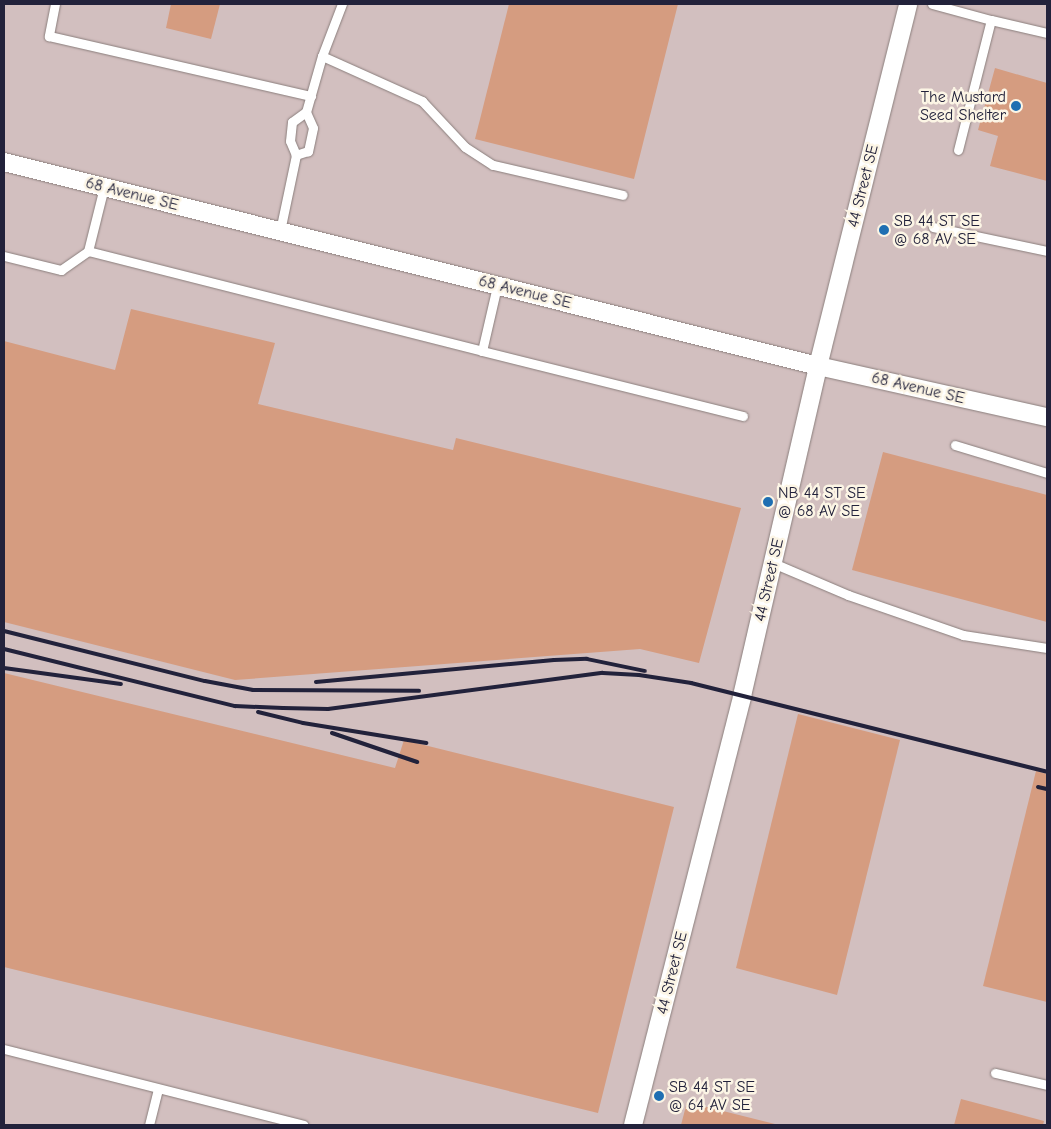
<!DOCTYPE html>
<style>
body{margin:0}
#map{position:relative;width:1051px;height:1129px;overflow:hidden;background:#f3dbbc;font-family:"Comic Neue",sans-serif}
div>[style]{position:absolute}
.industrial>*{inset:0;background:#d2bfbf}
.building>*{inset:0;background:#d59c80}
.roads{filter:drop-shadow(0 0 1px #8a7e7c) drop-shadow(0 0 1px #8a7e7c)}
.lane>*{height:9px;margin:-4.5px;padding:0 4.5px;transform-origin:4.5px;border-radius:4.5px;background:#fff}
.street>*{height:18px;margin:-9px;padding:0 9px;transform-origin:9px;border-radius:9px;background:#fff}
.rail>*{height:4px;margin:-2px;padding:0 2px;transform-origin:2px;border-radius:2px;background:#22223b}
.dots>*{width:14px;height:14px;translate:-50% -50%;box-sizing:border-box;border:2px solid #fcf5e5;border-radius:50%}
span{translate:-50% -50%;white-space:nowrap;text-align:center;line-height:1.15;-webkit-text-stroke:5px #fcf5e5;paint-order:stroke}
.poi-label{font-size:16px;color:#22223b}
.right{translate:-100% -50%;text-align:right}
.left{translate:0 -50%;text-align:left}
.street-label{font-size:16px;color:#22223b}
.frame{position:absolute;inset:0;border:5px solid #22223b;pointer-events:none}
</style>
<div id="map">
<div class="industrial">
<div style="clip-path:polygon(4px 4px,1047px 4px,1047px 1125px,4px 1125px)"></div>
</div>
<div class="building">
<div style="clip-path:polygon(171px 4px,220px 4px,211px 39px,166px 28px)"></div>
<div style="clip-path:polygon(509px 4px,678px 4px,634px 179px,475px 139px)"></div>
<div style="clip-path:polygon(995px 68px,1047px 83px,1047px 181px,990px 166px,998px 136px,978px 130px)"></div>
<div style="clip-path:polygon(131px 309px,275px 343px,258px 404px,453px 450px,456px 438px,741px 508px,699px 663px,640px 649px,235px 680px,4px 622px,4px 341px,115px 370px)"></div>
<div style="clip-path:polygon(883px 452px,1047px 495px,1047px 622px,852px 570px)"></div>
<div style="clip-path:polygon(4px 673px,395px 768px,404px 740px,674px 807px,598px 1113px,4px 967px)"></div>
<div style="clip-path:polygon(798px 714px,900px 740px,837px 995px,736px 968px)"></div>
<div style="clip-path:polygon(1036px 771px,1047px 774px,1047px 1002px,983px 986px)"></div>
<div style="clip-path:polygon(961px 1099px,1044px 1121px,1043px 1125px,954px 1125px)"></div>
<div style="clip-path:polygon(687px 1102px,779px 1125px,681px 1125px)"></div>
</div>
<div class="roads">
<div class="lane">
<div style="left:55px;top:4px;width:33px;rotate:101deg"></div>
<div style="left:49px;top:36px;width:269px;rotate:12.9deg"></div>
<div style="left:932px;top:4px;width:61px;rotate:15.2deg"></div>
<div style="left:322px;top:56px;width:110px;rotate:24.2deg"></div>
<div style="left:422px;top:101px;width:63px;rotate:46.9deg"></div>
<div style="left:465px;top:147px;width:33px;rotate:33deg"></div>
<div style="left:493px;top:165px;width:133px;rotate:13deg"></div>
<div style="left:306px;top:112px;width:58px;rotate:-74.1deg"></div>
<div style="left:322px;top:56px;width:56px;rotate:-69deg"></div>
<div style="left:958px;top:150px;width:134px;rotate:-75.8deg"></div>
<div style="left:991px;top:20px;width:57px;rotate:13.1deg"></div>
<div style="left:104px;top:187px;width:66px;rotate:104deg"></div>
<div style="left:88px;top:251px;width:406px;rotate:14.2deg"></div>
<div style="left:482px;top:351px;width:67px;rotate:-77deg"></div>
<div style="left:933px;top:227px;width:116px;rotate:11.9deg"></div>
<div style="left:280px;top:231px;width:78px;rotate:-78.1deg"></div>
<div style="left:296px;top:155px;width:15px;rotate:-113deg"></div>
<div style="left:290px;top:141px;width:19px;rotate:-84deg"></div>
<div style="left:292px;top:122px;width:17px;rotate:-36deg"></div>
<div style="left:306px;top:112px;width:17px;rotate:66deg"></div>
<div style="left:313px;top:128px;width:24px;rotate:102deg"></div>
<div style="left:308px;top:151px;width:13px;rotate:162deg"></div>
<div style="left:4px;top:256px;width:59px;rotate:13.8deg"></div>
<div style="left:61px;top:270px;width:33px;rotate:-35deg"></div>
<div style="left:482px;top:351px;width:269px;rotate:14deg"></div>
<div style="left:955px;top:445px;width:96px;rotate:16.9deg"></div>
<div style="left:773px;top:563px;width:82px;rotate:23.1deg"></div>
<div style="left:848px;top:595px;width:122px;rotate:19.2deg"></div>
<div style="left:963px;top:635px;width:85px;rotate:8.8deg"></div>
<div style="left:4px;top:1049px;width:309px;rotate:14.2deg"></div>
<div style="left:995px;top:1073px;width:53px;rotate:13deg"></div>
<div style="left:149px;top:1125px;width:37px;rotate:-76deg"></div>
</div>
<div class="street">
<div style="left:4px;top:162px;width:839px;rotate:14.07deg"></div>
<div style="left:818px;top:366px;width:235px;rotate:12.6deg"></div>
<div style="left:633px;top:1125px;width:443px;rotate:-75.7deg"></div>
<div style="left:742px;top:696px;width:339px;rotate:-77deg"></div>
<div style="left:818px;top:366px;width:373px;rotate:-76deg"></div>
</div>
</div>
<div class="rail">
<div style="left:4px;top:631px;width:207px;rotate:14deg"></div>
<div style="left:205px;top:681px;width:49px;rotate:10.6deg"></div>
<div style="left:253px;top:690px;width:166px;rotate:0.3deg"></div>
<div style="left:4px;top:649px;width:238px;rotate:13.9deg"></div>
<div style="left:235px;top:706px;width:48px;rotate:2.4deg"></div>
<div style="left:283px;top:708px;width:45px;rotate:1.3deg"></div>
<div style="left:328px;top:709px;width:277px;rotate:-7.5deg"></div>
<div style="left:603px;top:673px;width:36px;rotate:3deg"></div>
<div style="left:639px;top:675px;width:53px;rotate:8.7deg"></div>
<div style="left:691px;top:683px;width:367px;rotate:14deg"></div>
<div style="left:4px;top:668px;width:118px;rotate:7.8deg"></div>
<div style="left:316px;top:682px;width:239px;rotate:-5.3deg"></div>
<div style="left:554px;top:660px;width:33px;rotate:-2deg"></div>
<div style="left:587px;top:659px;width:59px;rotate:11.7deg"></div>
<div style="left:258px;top:712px;width:46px;rotate:13.7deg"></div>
<div style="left:303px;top:723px;width:125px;rotate:9.2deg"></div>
<div style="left:332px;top:733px;width:90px;rotate:18.8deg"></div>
<div style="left:1038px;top:787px;width:9px;rotate:13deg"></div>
</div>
<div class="dots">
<div style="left:1016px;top:106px;background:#1f6fb2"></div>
<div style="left:884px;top:230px;background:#1f6fb2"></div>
<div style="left:768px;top:502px;background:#1f6fb2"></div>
<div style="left:659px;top:1096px;background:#1f6fb2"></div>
</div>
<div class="poi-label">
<span class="right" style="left:1006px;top:106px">The Mustard<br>Seed Shelter</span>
<span class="left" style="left:894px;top:230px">SB 44 ST SE<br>@ 68 AV SE</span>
<span class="left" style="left:778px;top:502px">NB 44 ST SE<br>@ 68 AV SE</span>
<span class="left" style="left:669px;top:1096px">SB 44 ST SE<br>@ 64 AV SE</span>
</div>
<div class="street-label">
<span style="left:863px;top:186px;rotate:-76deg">44 Street SE</span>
<span style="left:132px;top:194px;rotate:14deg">68 Avenue SE</span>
<span style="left:525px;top:292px;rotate:14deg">68 Avenue SE</span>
<span style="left:918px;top:388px;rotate:13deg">68 Avenue SE</span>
<span style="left:769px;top:580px;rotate:-77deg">44 Street SE</span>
<span style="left:672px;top:973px;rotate:-76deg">44 Street SE</span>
</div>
<div class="frame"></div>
</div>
